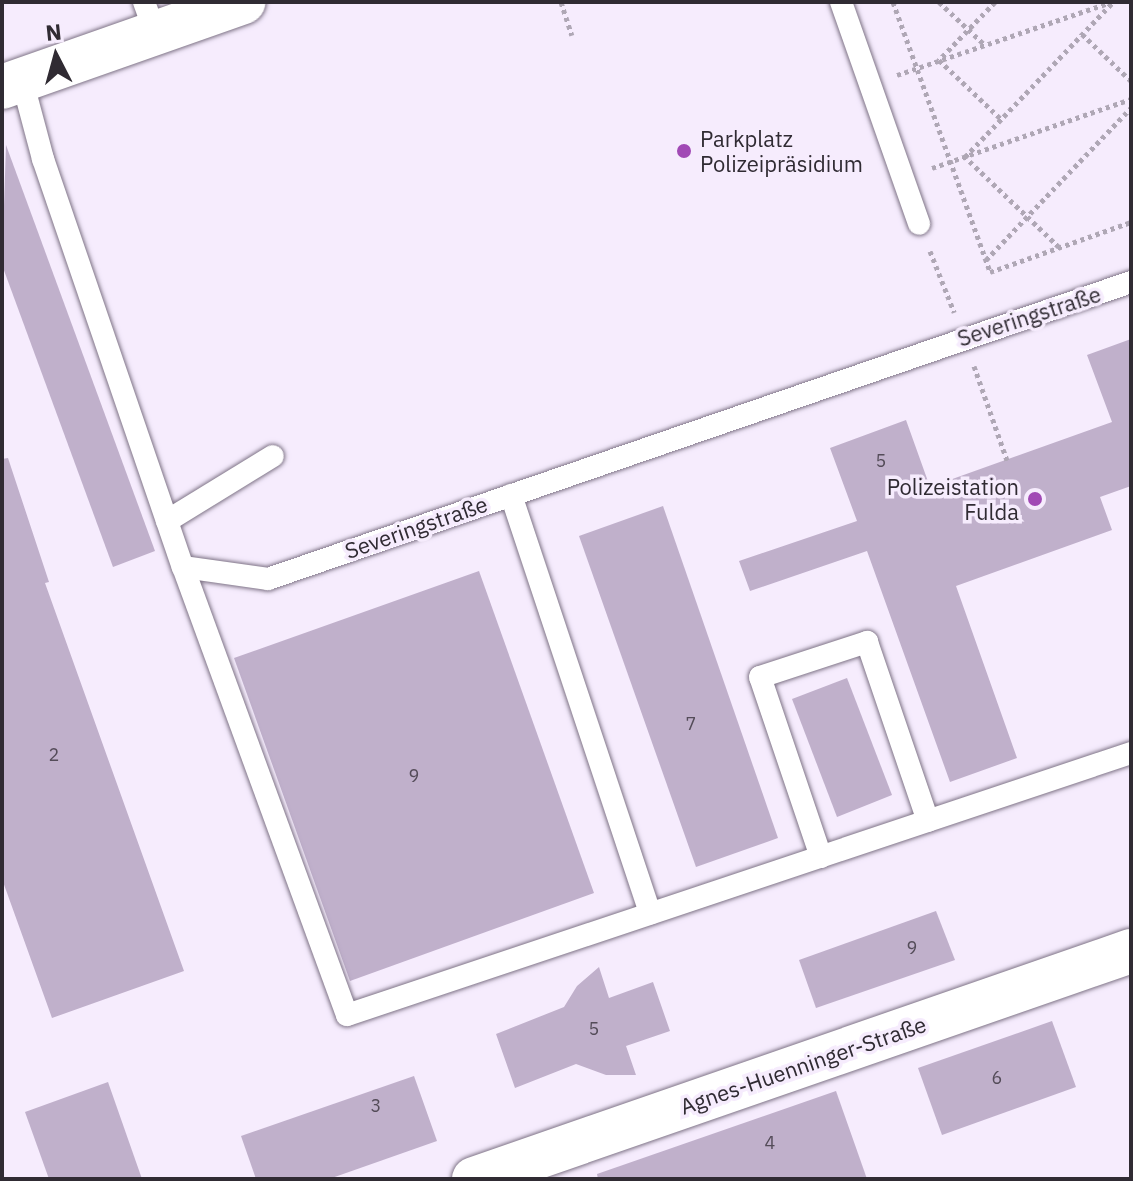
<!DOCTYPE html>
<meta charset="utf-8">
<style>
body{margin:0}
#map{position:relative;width:1133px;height:1181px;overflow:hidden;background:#f6ecfd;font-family:"IBM Plex Sans",sans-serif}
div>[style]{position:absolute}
.building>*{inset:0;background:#c0b0cb}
.path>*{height:5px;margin-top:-2.5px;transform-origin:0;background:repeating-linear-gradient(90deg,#afa7b5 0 4px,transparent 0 8px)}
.roads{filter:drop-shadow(0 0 2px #7f7487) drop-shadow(0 0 2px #7f7487)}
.lane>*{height:22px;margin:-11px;padding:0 11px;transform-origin:11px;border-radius:11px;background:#fff}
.street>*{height:44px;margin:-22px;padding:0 22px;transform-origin:22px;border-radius:22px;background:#fff}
.dots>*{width:22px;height:22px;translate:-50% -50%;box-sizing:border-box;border:4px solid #f6ecfd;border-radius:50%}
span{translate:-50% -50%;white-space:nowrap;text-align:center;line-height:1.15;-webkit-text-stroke:7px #f6ecfd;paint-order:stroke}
.number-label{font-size:18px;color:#544c59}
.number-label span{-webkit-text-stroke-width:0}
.poi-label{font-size:22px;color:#302b33}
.left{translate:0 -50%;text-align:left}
.right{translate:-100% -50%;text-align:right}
.street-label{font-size:22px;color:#302b33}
.frame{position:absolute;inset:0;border:4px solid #302b33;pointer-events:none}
.north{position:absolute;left:16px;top:16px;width:80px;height:80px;-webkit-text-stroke:6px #f6ecfd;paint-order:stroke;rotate:354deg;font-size:22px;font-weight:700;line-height:32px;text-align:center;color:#302b33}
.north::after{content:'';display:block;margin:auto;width:28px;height:36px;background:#302b33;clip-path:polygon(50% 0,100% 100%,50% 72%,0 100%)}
</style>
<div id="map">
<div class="building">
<div style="clip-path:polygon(6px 145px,155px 551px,113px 567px,2px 265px)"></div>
<div style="clip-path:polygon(1131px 339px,1131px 486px,1100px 497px,1112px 530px,956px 586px,1017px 758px,950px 782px,867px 551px,750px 591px,739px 561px,857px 521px,830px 448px,906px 420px,930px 487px,1112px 422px,1087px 355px)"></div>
<div style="clip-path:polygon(8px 458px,49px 582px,45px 583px,184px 971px,52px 1018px,2px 879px,2px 459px)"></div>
<div style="clip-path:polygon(663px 506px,778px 838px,696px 867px,579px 536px)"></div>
<div style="clip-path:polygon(479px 571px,594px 893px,350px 981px,234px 658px)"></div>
<div style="clip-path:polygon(847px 678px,892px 795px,837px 817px,792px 699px)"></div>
<div style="clip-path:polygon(936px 911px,955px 960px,816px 1008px,799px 960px)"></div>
<div style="clip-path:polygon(599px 967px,609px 998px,653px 982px,670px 1031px,626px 1046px,636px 1075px,606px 1075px,576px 1064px,515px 1088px,496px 1034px,564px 1007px,577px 986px)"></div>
<div style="clip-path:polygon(1052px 1021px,1076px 1087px,942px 1135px,918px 1068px)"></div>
<div style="clip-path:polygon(414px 1076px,437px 1141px,329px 1179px,256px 1179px,241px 1136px)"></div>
<div style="clip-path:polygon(108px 1082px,142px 1179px,49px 1179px,25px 1112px)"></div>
<div style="clip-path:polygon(836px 1091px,867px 1179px,598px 1179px,597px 1174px)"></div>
</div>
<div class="path">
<div style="left:561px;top:2px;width:35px;rotate:72deg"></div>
<div style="left:893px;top:2px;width:287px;rotate:70.2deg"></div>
<div style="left:990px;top:272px;width:150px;rotate:-19.5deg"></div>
<div style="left:939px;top:2px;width:63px;rotate:43.1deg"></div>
<div style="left:995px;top:2px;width:81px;rotate:134deg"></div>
<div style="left:939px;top:60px;width:86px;rotate:43.6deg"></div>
<div style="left:1082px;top:34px;width:68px;rotate:43.8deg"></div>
<div style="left:897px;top:75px;width:226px;rotate:-18.8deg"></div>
<div style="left:932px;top:168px;width:211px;rotate:-19.1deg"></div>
<div style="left:1059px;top:247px;width:130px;rotate:-136.2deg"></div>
<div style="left:965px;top:157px;width:214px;rotate:-46.3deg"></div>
<div style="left:930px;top:251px;width:66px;rotate:68.5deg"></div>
<div style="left:986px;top:260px;width:210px;rotate:-46.4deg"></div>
<div style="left:974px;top:366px;width:100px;rotate:70.7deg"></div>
</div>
<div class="roads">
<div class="lane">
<div style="left:144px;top:2px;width:33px;rotate:70deg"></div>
<div style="left:841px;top:2px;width:235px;rotate:70.6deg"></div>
<div style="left:22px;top:80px;width:82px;rotate:75.1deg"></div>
<div style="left:43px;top:159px;width:431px;rotate:71.1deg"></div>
<div style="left:183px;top:567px;width:86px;rotate:8deg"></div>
<div style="left:268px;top:579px;width:913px;rotate:-18.99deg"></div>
<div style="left:511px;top:495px;width:441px;rotate:71.6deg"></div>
<div style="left:167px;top:521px;width:124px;rotate:-31.5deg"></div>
<div style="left:183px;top:567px;width:477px;rotate:69.9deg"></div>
<div style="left:347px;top:1015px;width:827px;rotate:-18.48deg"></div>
<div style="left:821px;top:857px;width:190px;rotate:-108.7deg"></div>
<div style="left:760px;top:677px;width:113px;rotate:-18.1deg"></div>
<div style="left:867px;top:642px;width:189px;rotate:71.2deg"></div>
</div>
<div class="street">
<div style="left:2px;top:87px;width:256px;rotate:-19.4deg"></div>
<div style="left:474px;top:1179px;width:695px;rotate:-19.14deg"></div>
</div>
</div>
<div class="dots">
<div style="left:684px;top:151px;background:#a149b5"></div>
<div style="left:1035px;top:499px;background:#a149b5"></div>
</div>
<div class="number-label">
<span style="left:881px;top:461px">5</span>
<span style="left:691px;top:724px">7</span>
<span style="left:54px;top:755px">2</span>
<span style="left:414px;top:776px">9</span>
<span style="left:912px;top:948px">9</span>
<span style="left:594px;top:1029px">5</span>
<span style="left:997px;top:1078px">6</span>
<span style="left:376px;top:1106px">3</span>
<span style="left:770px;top:1143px">4</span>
</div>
<div class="poi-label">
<span class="left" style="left:700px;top:151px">Parkplatz<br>Polizeipräsidium</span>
<span class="right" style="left:1019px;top:499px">Polizeistation<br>Fulda</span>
</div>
<div class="street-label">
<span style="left:1029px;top:316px;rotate:-18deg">Severingstraße</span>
<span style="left:416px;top:527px;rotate:-19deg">Severingstraße</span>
<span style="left:803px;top:1065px;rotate:-19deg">Agnes-Huenninger-Straße</span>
</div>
<div class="frame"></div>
<div class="north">N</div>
</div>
